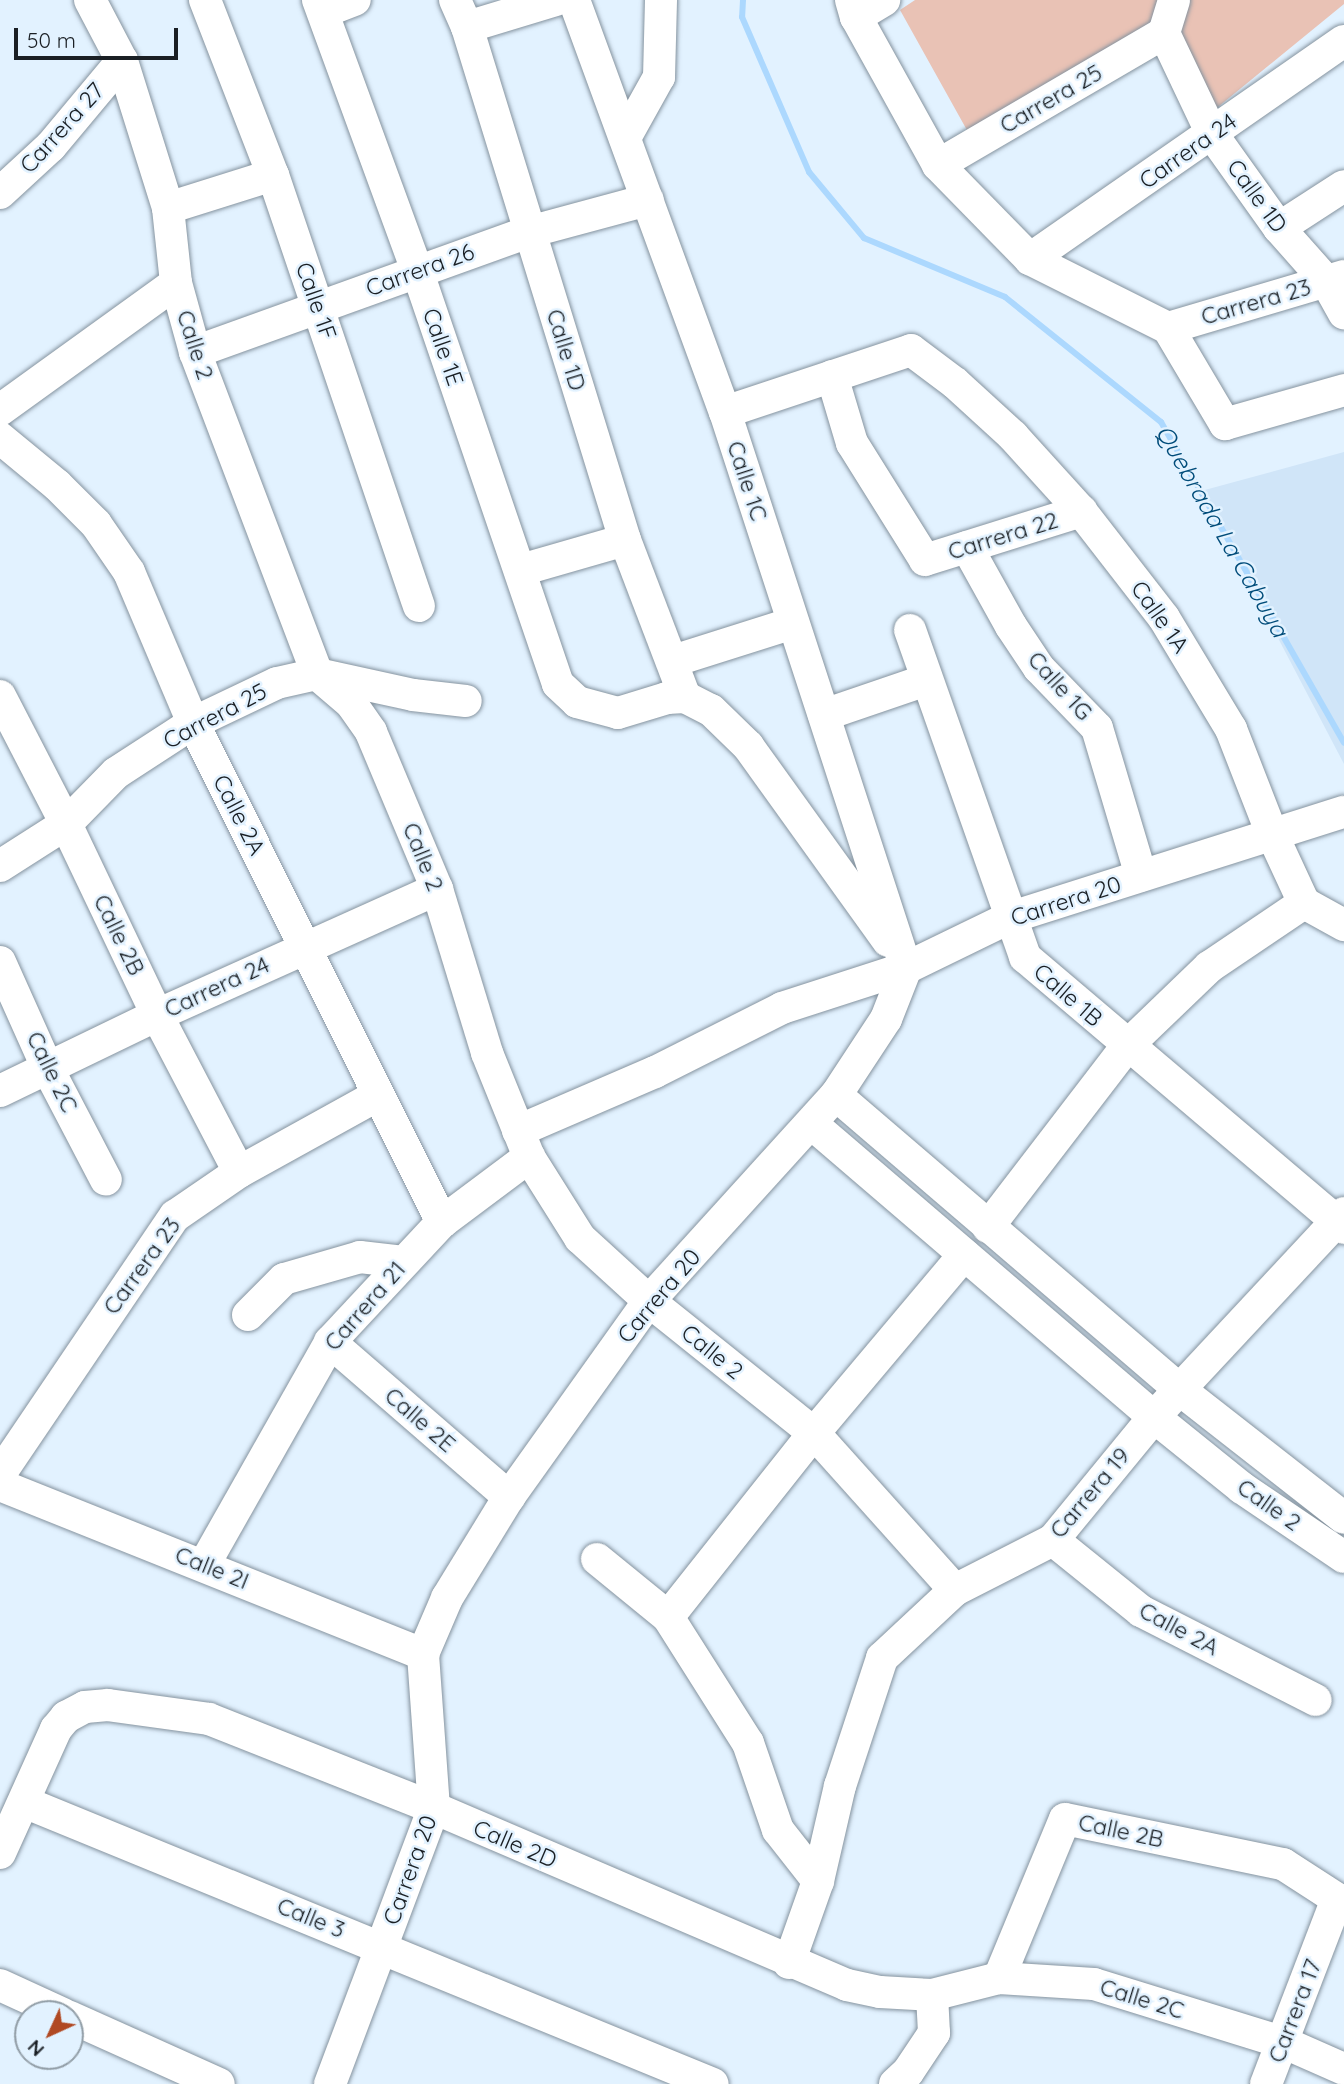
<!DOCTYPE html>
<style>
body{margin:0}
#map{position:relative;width:1344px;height:2084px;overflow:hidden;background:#e2f2ff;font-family:Quicksand,sans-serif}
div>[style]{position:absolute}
.built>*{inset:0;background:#d0e5f8}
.green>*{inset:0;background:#e9c2b5}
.stream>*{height:6px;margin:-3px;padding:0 3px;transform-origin:3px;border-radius:3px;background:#acd8fe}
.roads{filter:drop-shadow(0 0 2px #85939f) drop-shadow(0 0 2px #85939f)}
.minor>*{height:32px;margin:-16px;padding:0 16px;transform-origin:16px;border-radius:16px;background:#fff}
span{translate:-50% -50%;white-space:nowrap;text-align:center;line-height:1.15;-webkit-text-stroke:5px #e2f2ff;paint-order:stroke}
.street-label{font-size:23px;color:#1a1f24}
.water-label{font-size:24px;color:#004c7a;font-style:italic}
.north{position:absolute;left:14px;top:2000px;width:70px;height:70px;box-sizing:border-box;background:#e2f2ff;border:2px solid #929ea7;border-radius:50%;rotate:225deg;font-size:19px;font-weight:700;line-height:28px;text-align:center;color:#1a1f24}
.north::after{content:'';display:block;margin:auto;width:24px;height:32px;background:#b04923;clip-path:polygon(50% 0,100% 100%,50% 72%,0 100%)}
.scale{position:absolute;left:14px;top:28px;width:164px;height:32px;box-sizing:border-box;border:4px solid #1a1f24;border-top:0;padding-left:9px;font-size:21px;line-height:24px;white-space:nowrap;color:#1a1f24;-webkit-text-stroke:5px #e2f2ff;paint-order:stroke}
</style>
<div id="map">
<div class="built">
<div style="clip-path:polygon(1344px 452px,1344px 764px,1201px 491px)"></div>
</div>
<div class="green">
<div style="clip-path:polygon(915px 0,1344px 0,1344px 4px,1207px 116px,1172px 15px,968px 132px,900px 10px)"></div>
</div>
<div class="stream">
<div style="left:743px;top:0;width:17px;rotate:93deg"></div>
<div style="left:742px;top:17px;width:169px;rotate:66.6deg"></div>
<div style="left:809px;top:172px;width:86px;rotate:50.2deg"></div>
<div style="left:864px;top:238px;width:153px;rotate:22.7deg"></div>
<div style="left:1005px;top:297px;width:200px;rotate:38.7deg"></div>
<div style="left:1161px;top:422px;width:369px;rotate:60.3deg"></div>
</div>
<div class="roads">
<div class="minor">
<div style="left:90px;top:0;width:69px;rotate:62.3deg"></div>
<div style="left:122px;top:61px;width:154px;rotate:72.6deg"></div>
<div style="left:168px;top:208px;width:75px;rotate:83.9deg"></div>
<div style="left:176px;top:283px;width:72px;rotate:74.6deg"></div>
<div style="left:195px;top:352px;width:344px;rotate:69.2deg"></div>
<div style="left:317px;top:674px;width:45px;rotate:40.5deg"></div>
<div style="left:351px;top:703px;width:35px;rotate:55deg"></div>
<div style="left:371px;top:732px;width:170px;rotate:67.2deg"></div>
<div style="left:437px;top:889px;width:171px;rotate:73deg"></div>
<div style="left:487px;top:1053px;width:112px;rotate:68deg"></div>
<div style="left:529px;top:1157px;width:96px;rotate:57.8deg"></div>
<div style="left:580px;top:1238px;width:93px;rotate:42.4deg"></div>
<div style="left:649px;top:1301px;width:211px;rotate:38.7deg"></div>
<div style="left:814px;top:1433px;width:211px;rotate:48.1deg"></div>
<div style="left:205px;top:0;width:188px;rotate:68.8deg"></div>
<div style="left:273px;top:175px;width:455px;rotate:71.3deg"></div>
<div style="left:318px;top:0;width:288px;rotate:69.9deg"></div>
<div style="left:417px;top:270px;width:437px;rotate:71.2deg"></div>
<div style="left:558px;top:684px;width:26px;rotate:43deg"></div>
<div style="left:577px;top:702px;width:42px;rotate:15deg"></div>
<div style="left:618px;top:713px;width:51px;rotate:-17deg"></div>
<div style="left:667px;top:698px;width:18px;rotate:-3deg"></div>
<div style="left:455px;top:0;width:30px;rotate:66deg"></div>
<div style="left:467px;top:27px;width:537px;rotate:72.88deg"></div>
<div style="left:625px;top:540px;width:168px;rotate:69.1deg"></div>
<div style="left:574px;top:0;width:439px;rotate:69.9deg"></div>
<div style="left:725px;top:412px;width:585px;rotate:71.97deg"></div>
<div style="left:851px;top:0;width:18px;rotate:74deg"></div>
<div style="left:856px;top:17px;width:169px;rotate:61deg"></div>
<div style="left:938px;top:165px;width:132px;rotate:45.6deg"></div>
<div style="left:1030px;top:259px;width:154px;rotate:26.6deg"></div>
<div style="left:1168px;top:328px;width:112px;rotate:59.3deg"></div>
<div style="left:1225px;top:424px;width:124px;rotate:-15.9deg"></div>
<div style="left:323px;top:12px;width:34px;rotate:-21deg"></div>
<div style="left:856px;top:17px;width:33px;rotate:-31deg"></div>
<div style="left:467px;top:27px;width:93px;rotate:-16.9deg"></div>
<div style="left:1164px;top:33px;width:112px;rotate:64.6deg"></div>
<div style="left:1212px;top:134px;width:115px;rotate:54.5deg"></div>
<div style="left:1279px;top:228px;width:71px;rotate:48.4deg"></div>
<div style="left:1326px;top:281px;width:37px;rotate:61deg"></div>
<div style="left:1164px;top:33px;width:34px;rotate:-73deg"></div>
<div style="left:625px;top:138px;width:70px;rotate:-60.9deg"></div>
<div style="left:659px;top:77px;width:77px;rotate:-88.5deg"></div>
<div style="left:938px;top:165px;width:262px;rotate:-30.3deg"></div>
<div style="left:0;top:193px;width:69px;rotate:-42.7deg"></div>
<div style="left:51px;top:146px;width:111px;rotate:-50.1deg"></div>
<div style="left:168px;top:208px;width:110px;rotate:-17.4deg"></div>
<div style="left:1279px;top:228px;width:77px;rotate:-32.9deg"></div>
<div style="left:1030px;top:259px;width:382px;rotate:-34.8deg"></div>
<div style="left:1168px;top:328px;width:183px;rotate:-16.5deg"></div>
<div style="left:195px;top:352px;width:355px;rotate:-19.8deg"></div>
<div style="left:529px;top:232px;width:123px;rotate:-15.1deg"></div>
<div style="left:832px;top:376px;width:70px;rotate:73.4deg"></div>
<div style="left:852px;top:443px;width:138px;rotate:58deg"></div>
<div style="left:925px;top:560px;width:164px;rotate:-17.4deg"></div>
<div style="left:0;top:410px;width:217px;rotate:-35.8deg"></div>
<div style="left:725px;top:412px;width:196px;rotate:-18.4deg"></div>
<div style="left:911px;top:350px;width:55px;rotate:36.9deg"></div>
<div style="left:955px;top:383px;width:79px;rotate:42.4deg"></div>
<div style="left:1013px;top:436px;width:101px;rotate:47.8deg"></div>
<div style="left:1081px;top:511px;width:135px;rotate:52.2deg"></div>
<div style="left:1164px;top:618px;width:130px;rotate:58.9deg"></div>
<div style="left:1231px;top:729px;width:113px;rotate:68.7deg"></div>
<div style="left:1272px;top:834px;width:76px;rotate:65.1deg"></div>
<div style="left:1304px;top:903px;width:46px;rotate:28.8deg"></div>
<div style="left:0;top:438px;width:74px;rotate:39.5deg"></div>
<div style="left:57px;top:485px;width:55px;rotate:45deg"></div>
<div style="left:96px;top:524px;width:58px;rotate:55.5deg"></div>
<div style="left:129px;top:572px;width:164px;rotate:67deg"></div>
<div style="left:193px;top:723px;width:558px;rotate:63.48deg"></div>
<div style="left:967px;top:547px;width:90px;rotate:60.9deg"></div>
<div style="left:1011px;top:626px;width:50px;rotate:56.3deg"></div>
<div style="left:1039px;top:668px;width:83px;rotate:46deg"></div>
<div style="left:1097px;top:728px;width:154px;rotate:73.4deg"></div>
<div style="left:521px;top:570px;width:108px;rotate:-16.1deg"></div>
<div style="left:910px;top:630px;width:347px;rotate:70.6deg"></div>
<div style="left:1025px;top:957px;width:419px;rotate:40.3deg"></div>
<div style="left:673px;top:661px;width:126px;rotate:-17.6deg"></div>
<div style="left:0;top:696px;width:144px;rotate:62.7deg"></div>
<div style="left:66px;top:824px;width:212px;rotate:64.5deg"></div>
<div style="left:157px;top:1015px;width:177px;rotate:62.4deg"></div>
<div style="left:685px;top:697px;width:29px;rotate:27deg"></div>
<div style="left:711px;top:710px;width:52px;rotate:44.2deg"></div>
<div style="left:748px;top:746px;width:240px;rotate:54.3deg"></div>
<div style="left:824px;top:715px;width:108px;rotate:-18.9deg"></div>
<div style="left:0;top:866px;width:78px;rotate:-32.5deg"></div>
<div style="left:66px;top:824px;width:71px;rotate:-45.6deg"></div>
<div style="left:116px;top:773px;width:92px;rotate:-33deg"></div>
<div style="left:193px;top:723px;width:93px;rotate:-25.5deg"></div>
<div style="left:277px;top:683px;width:41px;rotate:-12.7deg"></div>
<div style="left:317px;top:674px;width:98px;rotate:12.3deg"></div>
<div style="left:413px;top:695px;width:53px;rotate:6.5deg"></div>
<div style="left:0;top:962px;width:115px;rotate:65.9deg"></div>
<div style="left:47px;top:1067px;width:127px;rotate:62.4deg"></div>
<div style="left:0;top:1091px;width:174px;rotate:-25.8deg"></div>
<div style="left:157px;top:1015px;width:307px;rotate:-24.2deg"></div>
<div style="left:836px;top:1095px;width:452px;rotate:40.6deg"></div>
<div style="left:1179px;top:1389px;width:209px;rotate:38deg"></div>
<div style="left:812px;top:1124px;width:450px;rotate:40.6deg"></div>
<div style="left:1154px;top:1417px;width:113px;rotate:38.9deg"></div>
<div style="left:1242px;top:1488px;width:123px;rotate:34.1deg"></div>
<div style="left:518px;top:1131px;width:149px;rotate:-23.3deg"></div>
<div style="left:655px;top:1072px;width:142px;rotate:-26.7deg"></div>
<div style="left:782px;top:1008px;width:130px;rotate:-17.9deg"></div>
<div style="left:906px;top:968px;width:114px;rotate:-25.9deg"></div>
<div style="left:1009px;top:918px;width:351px;rotate:-17.6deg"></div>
<div style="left:988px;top:1227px;width:228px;rotate:-52.5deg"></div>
<div style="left:1127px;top:1046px;width:114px;rotate:-43.9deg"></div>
<div style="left:1209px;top:967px;width:115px;rotate:-34deg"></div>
<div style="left:248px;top:1315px;width:51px;rotate:-45deg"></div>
<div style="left:284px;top:1279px;width:79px;rotate:-16.1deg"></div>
<div style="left:360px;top:1257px;width:44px;rotate:6.5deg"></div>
<div style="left:330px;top:1342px;width:237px;rotate:40.9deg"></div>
<div style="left:0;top:1474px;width:312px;rotate:-55.9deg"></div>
<div style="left:175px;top:1216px;width:78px;rotate:-34.5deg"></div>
<div style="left:239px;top:1172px;width:157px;rotate:-29deg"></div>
<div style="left:0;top:1485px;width:456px;rotate:21.8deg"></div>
<div style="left:1053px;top:1540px;width:113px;rotate:38.9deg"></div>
<div style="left:1141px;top:1611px;width:196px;rotate:27deg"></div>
<div style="left:597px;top:1559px;width:92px;rotate:39.2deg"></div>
<div style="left:668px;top:1617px;width:149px;rotate:57.6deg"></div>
<div style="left:748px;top:1743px;width:92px;rotate:71deg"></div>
<div style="left:778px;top:1830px;width:65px;rotate:51.9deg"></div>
<div style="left:204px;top:1565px;width:256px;rotate:-60.5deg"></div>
<div style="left:330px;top:1342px;width:164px;rotate:-47deg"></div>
<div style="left:442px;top:1222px;width:109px;rotate:-36.8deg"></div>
<div style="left:668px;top:1617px;width:235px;rotate:-51.6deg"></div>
<div style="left:814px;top:1433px;width:233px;rotate:-49.9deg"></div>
<div style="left:24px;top:1802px;width:744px;rotate:22.26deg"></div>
<div style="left:0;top:1853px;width:136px;rotate:-65.7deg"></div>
<div style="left:56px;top:1729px;width:16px;rotate:-50deg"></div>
<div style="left:66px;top:1717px;width:21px;rotate:-28deg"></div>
<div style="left:85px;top:1707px;width:23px;rotate:-5deg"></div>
<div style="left:108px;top:1705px;width:102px;rotate:7.9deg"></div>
<div style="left:209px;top:1719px;width:242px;rotate:21.6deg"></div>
<div style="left:434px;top:1808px;width:449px;rotate:23.2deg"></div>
<div style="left:847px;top:1985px;width:34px;rotate:12deg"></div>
<div style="left:880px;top:1992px;width:52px;rotate:3.3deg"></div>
<div style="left:932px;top:1995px;width:69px;rotate:-14.2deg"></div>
<div style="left:999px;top:1978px;width:95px;rotate:3.6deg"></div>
<div style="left:1094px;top:1984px;width:200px;rotate:17.2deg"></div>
<div style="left:1285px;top:2043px;width:64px;rotate:23.8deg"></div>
<div style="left:789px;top:1963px;width:87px;rotate:-70.5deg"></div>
<div style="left:818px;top:1881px;width:98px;rotate:-77deg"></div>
<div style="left:840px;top:1786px;width:135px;rotate:-71.8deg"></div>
<div style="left:882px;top:1658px;width:100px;rotate:-43deg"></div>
<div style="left:955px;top:1590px;width:110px;rotate:-27deg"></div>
<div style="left:1053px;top:1540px;width:159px;rotate:-50.6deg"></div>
<div style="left:1154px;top:1417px;width:279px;rotate:-47deg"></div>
<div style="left:999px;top:1978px;width:172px;rotate:-67.5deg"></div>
<div style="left:1065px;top:1819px;width:223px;rotate:11.7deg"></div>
<div style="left:1283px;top:1864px;width:64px;rotate:32.9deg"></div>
<div style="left:1337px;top:1899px;width:198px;rotate:111deg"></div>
<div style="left:0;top:1985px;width:69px;rotate:24.7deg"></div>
<div style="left:70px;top:2017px;width:163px;rotate:24.2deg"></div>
<div style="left:330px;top:2084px;width:295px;rotate:-69.4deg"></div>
<div style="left:434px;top:1808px;width:154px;rotate:-94.1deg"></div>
<div style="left:423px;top:1654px;width:61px;rotate:-66.8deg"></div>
<div style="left:447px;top:1598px;width:119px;rotate:-58.5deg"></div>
<div style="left:509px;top:1497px;width:241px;rotate:-54.5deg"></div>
<div style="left:649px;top:1301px;width:278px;rotate:-47.8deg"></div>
<div style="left:836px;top:1095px;width:91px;rotate:-56.7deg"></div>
<div style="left:886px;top:1019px;width:55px;rotate:-68.6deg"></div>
<div style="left:895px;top:2084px;width:18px;rotate:-43deg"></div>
<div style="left:908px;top:2072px;width:47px;rotate:-56.3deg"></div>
<div style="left:934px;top:2033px;width:38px;rotate:-93deg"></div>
</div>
</div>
<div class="street-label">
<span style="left:1051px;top:99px;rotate:-30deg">Carrera 25</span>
<span style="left:62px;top:128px;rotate:-48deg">Carrera 27</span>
<span style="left:1188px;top:151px;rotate:-35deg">Carrera 24</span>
<span style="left:1257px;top:196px;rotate:54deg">Calle 1D</span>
<span style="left:420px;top:270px;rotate:-20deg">Carrera 26</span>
<span style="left:316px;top:301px;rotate:71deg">Calle 1F</span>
<span style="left:1256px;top:302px;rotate:-16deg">Carrera 23</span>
<span style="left:195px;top:345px;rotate:72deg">Calle 2</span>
<span style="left:443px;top:347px;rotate:71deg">Calle 1E</span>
<span style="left:566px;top:350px;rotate:73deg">Calle 1D</span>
<span style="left:747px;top:481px;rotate:72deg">Calle 1C</span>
<span style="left:1003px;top:536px;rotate:-17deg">Carrera 22</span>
<span style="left:1160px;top:617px;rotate:55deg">Calle 1A</span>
<span style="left:1060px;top:686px;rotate:48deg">Calle 1G</span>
<span style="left:215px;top:716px;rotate:-28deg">Carrera 25</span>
<span style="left:239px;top:815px;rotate:63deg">Calle 2A</span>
<span style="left:423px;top:857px;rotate:68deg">Calle 2</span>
<span style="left:1066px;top:901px;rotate:-18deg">Carrera 20</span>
<span style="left:119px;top:935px;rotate:64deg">Calle 2B</span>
<span style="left:217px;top:987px;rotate:-25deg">Carrera 24</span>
<span style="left:1068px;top:995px;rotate:41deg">Calle 1B</span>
<span style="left:52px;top:1072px;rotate:64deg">Calle 2C</span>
<span style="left:142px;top:1266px;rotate:-54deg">Carrera 23</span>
<span style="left:659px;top:1296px;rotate:-50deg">Carrera 20</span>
<span style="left:365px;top:1306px;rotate:-49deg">Carrera 21</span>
<span style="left:712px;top:1352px;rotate:39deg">Calle 2</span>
<span style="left:420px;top:1420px;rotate:41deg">Calle 2E</span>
<span style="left:1090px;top:1493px;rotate:-50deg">Carrera 19</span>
<span style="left:1269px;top:1505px;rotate:35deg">Calle 2</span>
<span style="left:212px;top:1568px;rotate:22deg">Calle 2I</span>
<span style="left:1179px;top:1629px;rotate:28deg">Calle 2A</span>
<span style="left:1121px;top:1831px;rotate:12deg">Calle 2B</span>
<span style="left:515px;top:1844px;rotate:23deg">Calle 2D</span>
<span style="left:410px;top:1870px;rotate:-70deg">Carrera 20</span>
<span style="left:311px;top:1918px;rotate:22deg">Calle 3</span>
<span style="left:1142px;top:1999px;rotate:17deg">Calle 2C</span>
<span style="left:1295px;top:2011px;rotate:-69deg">Carrera 17</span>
</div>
<div class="water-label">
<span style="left:1222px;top:531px;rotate:60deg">Quebrada La Cabuya</span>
</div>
<div class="north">N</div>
<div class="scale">50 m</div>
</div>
